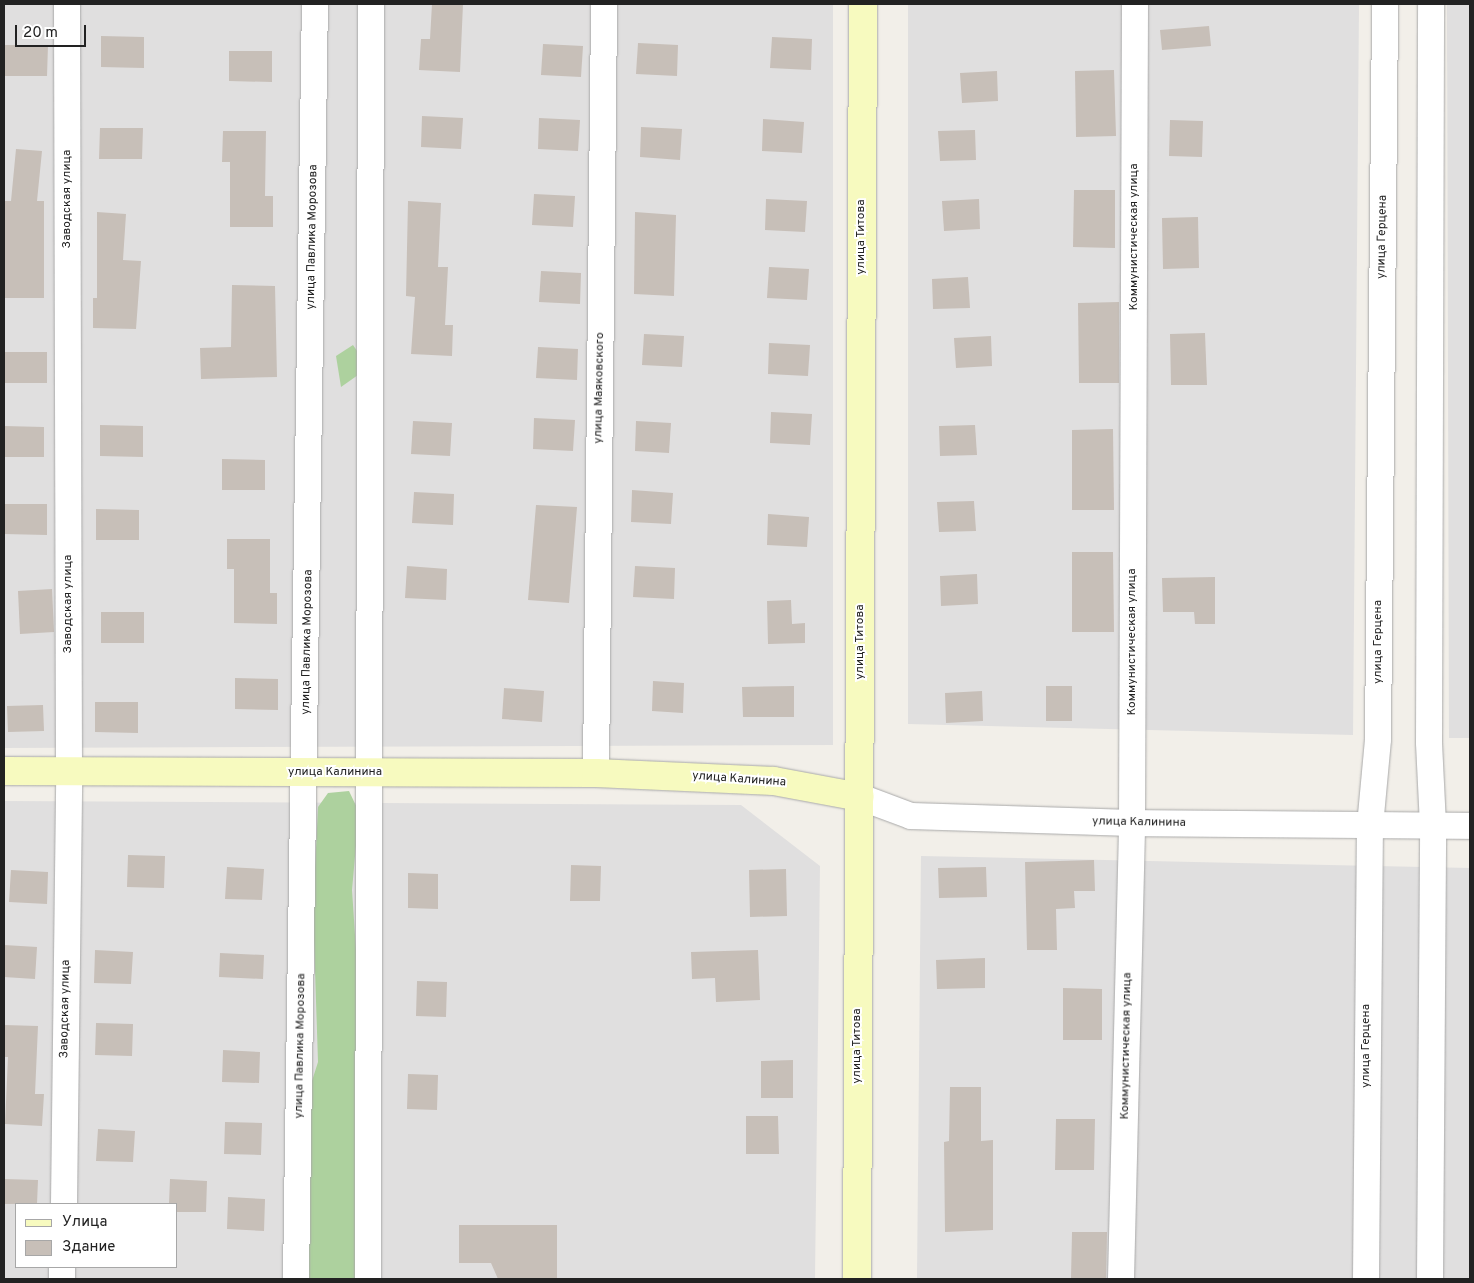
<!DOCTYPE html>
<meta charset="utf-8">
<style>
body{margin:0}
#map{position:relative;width:1474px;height:1283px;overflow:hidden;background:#f2efe9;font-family:Overpass,sans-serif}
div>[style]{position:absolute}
.residential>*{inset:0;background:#e0dfdf}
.forest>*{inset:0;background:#add19e}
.building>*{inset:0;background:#c7bfb8}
.roads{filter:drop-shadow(0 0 1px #a9a9a9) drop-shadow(0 0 1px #a9a9a9)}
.street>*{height:26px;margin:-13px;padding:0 13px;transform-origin:13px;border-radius:13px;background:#fff}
.secondary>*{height:28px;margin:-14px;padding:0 14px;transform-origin:14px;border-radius:14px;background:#f7fabf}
span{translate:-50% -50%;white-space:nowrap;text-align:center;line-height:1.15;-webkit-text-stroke:4px #fff;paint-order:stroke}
.street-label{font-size:12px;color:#222}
.frame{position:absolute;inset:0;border:5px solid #222;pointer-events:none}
.legend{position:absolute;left:15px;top:1203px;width:162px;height:65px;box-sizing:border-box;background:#fff;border:1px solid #a7a7a7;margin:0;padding:6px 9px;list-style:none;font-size:15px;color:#222}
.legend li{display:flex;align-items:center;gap:10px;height:25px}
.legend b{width:25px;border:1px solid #a7a7a7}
.scale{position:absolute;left:15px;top:25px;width:71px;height:22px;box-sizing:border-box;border:2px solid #222;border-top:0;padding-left:6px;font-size:15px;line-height:18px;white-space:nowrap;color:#222;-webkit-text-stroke:4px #fff;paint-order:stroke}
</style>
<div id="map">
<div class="residential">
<div style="clip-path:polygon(4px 4px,833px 4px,833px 745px,4px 748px)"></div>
<div style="clip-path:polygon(908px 4px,1359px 4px,1353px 735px,908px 724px)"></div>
<div style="clip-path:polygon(1447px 4px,1470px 4px,1470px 738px,1449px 738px)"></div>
<div style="clip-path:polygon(evenodd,4px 801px,741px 805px,820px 866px,815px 1279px,4px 1279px,4px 801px,16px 1204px,176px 1204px,176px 1267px,16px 1267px,16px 1204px)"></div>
<div style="clip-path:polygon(921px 856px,1470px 868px,1470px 1279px,917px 1279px)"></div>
</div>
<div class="forest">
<div style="clip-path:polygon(353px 345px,362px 358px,358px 375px,341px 387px,336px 356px)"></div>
<div style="clip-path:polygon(349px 791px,359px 812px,352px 890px,365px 1083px,355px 1096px,355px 1209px,360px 1226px,360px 1279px,303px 1279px,311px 1084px,318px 1062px,313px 909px,318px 807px,328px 793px)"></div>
</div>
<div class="building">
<div style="clip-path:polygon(432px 4px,463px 4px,460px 72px,419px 70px,421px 39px,430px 39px)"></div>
<div style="clip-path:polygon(1209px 26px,1211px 46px,1162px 50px,1160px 30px)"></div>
<div style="clip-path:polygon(101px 36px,144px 37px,144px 68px,101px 67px)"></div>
<div style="clip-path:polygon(772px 37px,812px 39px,811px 70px,770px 68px)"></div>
<div style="clip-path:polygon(638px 43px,678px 45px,677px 76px,636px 74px)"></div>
<div style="clip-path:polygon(543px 44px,583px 46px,581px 77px,541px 75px)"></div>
<div style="clip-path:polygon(5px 45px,48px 45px,47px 76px,4px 76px)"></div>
<div style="clip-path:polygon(229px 51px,272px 51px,272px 82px,229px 81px)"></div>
<div style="clip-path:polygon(1114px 70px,1116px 136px,1076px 137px,1075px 71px)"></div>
<div style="clip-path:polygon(997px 71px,998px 101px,962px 103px,960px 73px)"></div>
<div style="clip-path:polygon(422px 116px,463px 118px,461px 149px,421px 147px)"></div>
<div style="clip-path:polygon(539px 118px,580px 120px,578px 151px,538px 149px)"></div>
<div style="clip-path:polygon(763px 119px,804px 122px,802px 153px,762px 151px)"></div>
<div style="clip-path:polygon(1170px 120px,1203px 121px,1202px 157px,1169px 156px)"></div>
<div style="clip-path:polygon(641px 127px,682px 129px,680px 160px,640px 157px)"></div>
<div style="clip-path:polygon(100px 128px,143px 128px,142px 159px,99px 159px)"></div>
<div style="clip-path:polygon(975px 130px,976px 160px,940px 161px,938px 131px)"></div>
<div style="clip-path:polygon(223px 131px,266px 131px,265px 196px,273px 196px,273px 227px,230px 227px,230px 162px,222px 162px)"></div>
<div style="clip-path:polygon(16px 149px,42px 151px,37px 201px,44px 201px,44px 298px,4px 298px,4px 201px,11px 201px)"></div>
<div style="clip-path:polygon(1074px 190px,1115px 190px,1115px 248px,1073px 247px)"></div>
<div style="clip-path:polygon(534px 194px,575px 196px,573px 227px,532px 225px)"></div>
<div style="clip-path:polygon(766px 199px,807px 201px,805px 232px,765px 230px)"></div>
<div style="clip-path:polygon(979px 199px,980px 229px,944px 231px,942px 201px)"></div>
<div style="clip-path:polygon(408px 201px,441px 203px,438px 267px,448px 267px,445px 325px,453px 325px,452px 356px,411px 354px,415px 297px,406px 296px)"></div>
<div style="clip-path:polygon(97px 212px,126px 214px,123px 260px,141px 261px,136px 329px,93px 328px,93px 298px,97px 298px)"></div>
<div style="clip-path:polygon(635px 212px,676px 215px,674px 296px,634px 294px)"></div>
<div style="clip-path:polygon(1198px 217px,1199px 268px,1163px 269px,1162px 218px)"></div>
<div style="clip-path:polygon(769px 267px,809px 269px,807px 300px,767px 298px)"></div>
<div style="clip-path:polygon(541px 271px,581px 273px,580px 304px,539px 302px)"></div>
<div style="clip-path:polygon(968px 277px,970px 308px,933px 309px,932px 279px)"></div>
<div style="clip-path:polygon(232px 285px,275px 286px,277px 377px,201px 379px,200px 348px,231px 347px)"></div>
<div style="clip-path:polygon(1119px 302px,1119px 383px,1079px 383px,1078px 303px)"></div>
<div style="clip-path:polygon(1205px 333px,1207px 385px,1171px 385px,1170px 334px)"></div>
<div style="clip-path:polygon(644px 334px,684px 336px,682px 367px,642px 365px)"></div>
<div style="clip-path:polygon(991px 336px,992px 366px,956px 368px,954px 338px)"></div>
<div style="clip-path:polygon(769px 343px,810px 345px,808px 376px,768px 374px)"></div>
<div style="clip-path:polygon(538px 347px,578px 349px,577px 380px,536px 378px)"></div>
<div style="clip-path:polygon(4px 352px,47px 352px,47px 383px,4px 383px)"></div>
<div style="clip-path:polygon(771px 412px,812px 414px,810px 445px,770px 443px)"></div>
<div style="clip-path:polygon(534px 418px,575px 420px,573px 451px,533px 449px)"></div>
<div style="clip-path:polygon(413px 421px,452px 423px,450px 456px,411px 454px)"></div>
<div style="clip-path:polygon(636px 421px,671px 423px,669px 453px,635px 451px)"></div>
<div style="clip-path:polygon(100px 425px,143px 426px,143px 457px,100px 456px)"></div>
<div style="clip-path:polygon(975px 425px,977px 455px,940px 456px,939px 426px)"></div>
<div style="clip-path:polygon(4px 426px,44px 427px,44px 457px,4px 457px)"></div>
<div style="clip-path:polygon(1113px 429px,1114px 510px,1072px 510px,1072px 430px)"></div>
<div style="clip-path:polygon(222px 459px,265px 460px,265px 490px,222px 490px)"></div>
<div style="clip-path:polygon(632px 490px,673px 493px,671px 524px,631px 522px)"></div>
<div style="clip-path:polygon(414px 492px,454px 494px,453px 525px,412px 523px)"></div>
<div style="clip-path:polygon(974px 501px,976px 531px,939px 532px,937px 502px)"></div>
<div style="clip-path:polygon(4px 504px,47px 504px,47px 535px,4px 534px)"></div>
<div style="clip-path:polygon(536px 505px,577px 507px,569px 603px,528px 600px)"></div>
<div style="clip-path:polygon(96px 509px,139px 510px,139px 540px,96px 540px)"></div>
<div style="clip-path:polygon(768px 514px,809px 517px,807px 547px,767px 545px)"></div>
<div style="clip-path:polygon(227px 539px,270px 539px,270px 593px,277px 593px,277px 624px,234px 623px,234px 569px,227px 569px)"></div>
<div style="clip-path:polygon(1072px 552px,1113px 552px,1114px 632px,1072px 632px)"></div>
<div style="clip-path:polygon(407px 566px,447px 569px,446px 600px,405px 598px)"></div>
<div style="clip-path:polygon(635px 566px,675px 568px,674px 599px,633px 597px)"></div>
<div style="clip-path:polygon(977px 574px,978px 604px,941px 606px,940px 576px)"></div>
<div style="clip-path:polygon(1215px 577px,1215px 624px,1195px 624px,1194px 612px,1163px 612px,1162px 578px)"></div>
<div style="clip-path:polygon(52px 589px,54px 632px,20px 634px,18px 591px)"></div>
<div style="clip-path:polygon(791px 600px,792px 624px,805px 623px,805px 643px,768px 644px,767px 601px)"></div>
<div style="clip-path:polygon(101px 612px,144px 612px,144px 643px,101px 643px)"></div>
<div style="clip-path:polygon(235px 678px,278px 679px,278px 710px,235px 709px)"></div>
<div style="clip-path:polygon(653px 681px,684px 683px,683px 713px,652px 711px)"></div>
<div style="clip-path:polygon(794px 686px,794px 717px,743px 717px,742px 687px)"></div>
<div style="clip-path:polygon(1046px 686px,1072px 686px,1072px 721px,1046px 721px)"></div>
<div style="clip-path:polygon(504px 688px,544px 691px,542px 722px,502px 719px)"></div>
<div style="clip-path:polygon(982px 691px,983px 721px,946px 723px,945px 693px)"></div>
<div style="clip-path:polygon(95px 702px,138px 702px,138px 733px,95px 732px)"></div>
<div style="clip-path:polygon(43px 705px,44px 731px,8px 732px,7px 706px)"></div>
<div style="clip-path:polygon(128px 855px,165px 856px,164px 888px,127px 887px)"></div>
<div style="clip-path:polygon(1094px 860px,1095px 891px,1074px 891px,1075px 908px,1056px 909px,1057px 950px,1027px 950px,1025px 862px)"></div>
<div style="clip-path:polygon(571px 865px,601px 866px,600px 901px,570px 901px)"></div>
<div style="clip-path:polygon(227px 867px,264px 869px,262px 900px,225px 899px)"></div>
<div style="clip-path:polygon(986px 867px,987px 897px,939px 898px,938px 868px)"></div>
<div style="clip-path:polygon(786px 869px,787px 916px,750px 917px,749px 870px)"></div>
<div style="clip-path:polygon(11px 870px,48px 872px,47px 904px,9px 902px)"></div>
<div style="clip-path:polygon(408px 873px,438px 874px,438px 909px,408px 908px)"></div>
<div style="clip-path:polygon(4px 945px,37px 947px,35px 979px,4px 977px)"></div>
<div style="clip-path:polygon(95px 950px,133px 952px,131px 984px,94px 983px)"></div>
<div style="clip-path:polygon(758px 950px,760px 1000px,716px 1002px,715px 978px,692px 979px,691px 952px)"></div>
<div style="clip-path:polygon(220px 953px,264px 955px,263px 979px,219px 977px)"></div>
<div style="clip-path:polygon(985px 958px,985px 988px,937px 989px,936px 960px)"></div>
<div style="clip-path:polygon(417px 981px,447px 982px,446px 1017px,416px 1016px)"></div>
<div style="clip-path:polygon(1063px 988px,1102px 989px,1102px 1040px,1063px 1040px)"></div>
<div style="clip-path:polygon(96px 1023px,133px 1024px,132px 1056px,95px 1055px)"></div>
<div style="clip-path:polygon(4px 1025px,38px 1026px,35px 1094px,44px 1094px,42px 1126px,5px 1124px,8px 1057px,4px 1057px)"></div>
<div style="clip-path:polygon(223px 1050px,260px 1052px,259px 1083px,222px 1082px)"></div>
<div style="clip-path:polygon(793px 1060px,793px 1098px,761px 1098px,761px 1061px)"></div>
<div style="clip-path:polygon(408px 1074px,438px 1075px,437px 1110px,407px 1109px)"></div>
<div style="clip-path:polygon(950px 1087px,981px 1087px,981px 1141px,993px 1140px,993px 1230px,945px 1232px,944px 1142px,949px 1141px)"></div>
<div style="clip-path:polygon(746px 1116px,778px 1116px,779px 1154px,746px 1154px)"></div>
<div style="clip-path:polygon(1056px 1119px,1095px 1119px,1094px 1170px,1055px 1170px)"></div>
<div style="clip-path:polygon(225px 1122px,262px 1123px,261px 1155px,224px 1154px)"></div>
<div style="clip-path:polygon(98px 1129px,135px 1131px,133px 1162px,96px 1161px)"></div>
<div style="clip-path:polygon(4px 1179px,38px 1180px,37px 1204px,4px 1204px)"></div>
<div style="clip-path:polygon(170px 1179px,207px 1181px,206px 1212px,176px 1212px,176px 1204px,169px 1204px)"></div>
<div style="clip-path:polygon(228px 1197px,265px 1199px,264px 1231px,227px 1229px)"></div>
<div style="clip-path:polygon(459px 1225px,557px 1225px,557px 1279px,498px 1279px,491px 1263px,459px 1263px)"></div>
<div style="clip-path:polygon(1072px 1232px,1107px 1232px,1106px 1279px,1071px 1279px)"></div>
</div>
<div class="roads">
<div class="street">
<div style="left:596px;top:773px;width:769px;rotate:-89.4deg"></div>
<div style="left:860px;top:797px;width:54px;rotate:20.4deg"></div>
<div style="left:911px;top:816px;width:221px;rotate:1.8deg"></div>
<div style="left:1132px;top:823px;width:338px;rotate:0.5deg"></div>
<div style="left:64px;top:1204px;width:433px;rotate:-89.3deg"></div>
<div style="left:69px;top:771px;width:767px;rotate:-90.15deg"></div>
<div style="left:62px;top:1279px;width:12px;rotate:-90deg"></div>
<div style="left:296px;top:1279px;width:1275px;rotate:-89.15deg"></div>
<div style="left:368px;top:1279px;width:1275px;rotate:-89.87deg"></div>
<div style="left:1121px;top:1279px;width:456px;rotate:-88.6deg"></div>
<div style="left:1132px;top:823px;width:819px;rotate:-89.79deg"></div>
<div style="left:1366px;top:1279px;width:453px;rotate:-89.5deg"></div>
<div style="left:1370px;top:826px;width:87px;rotate:-84.7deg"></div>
<div style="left:1378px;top:739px;width:735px;rotate:-89.45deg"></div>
<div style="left:1430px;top:1279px;width:454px;rotate:-89.6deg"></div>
<div style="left:1433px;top:825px;width:83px;rotate:-92.8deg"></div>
<div style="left:1429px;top:742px;width:738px;rotate:-89.84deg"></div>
</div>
<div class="secondary">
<div style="left:4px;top:771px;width:592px;rotate:0.19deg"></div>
<div style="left:596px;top:773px;width:178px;rotate:2.6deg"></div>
<div style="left:774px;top:781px;width:87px;rotate:10.5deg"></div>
<div style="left:857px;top:1279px;width:1275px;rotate:-89.73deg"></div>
</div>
</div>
<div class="street-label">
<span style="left:68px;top:199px;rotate:-90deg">Заводская улица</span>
<span style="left:313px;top:237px;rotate:-89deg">улица Павлика Морозова</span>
<span style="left:862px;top:237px;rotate:-90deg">улица Титова</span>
<span style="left:1135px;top:237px;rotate:-90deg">Коммунистическая улица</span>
<span style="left:1383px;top:237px;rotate:-89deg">улица Герцена</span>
<span style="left:600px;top:388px;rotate:-89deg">улица Маяковского</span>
<span style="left:69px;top:604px;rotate:-90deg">Заводская улица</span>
<span style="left:308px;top:642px;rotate:-89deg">улица Павлика Морозова</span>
<span style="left:861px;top:642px;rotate:-90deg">улица Титова</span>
<span style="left:1133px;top:642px;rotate:-90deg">Коммунистическая улица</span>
<span style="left:1379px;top:642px;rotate:-90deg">улица Герцена</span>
<span style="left:335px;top:773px">улица Калинина</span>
<span style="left:739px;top:780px;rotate:4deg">улица Калинина</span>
<span style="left:1139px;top:823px;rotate:1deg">улица Калинина</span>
<span style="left:66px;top:1009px;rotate:-89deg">Заводская улица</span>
<span style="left:301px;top:1046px;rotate:-89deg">улица Павлика Морозова</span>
<span style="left:858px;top:1046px;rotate:-90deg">улица Титова</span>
<span style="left:1127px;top:1046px;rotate:-89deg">Коммунистическая улица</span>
<span style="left:1367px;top:1046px;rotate:-90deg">улица Герцена</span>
</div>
<div class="frame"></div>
<ul class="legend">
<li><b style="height:6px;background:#f7fabf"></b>Улица</li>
<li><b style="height:14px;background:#c7bfb8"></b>Здание</li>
</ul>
<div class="scale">20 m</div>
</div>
